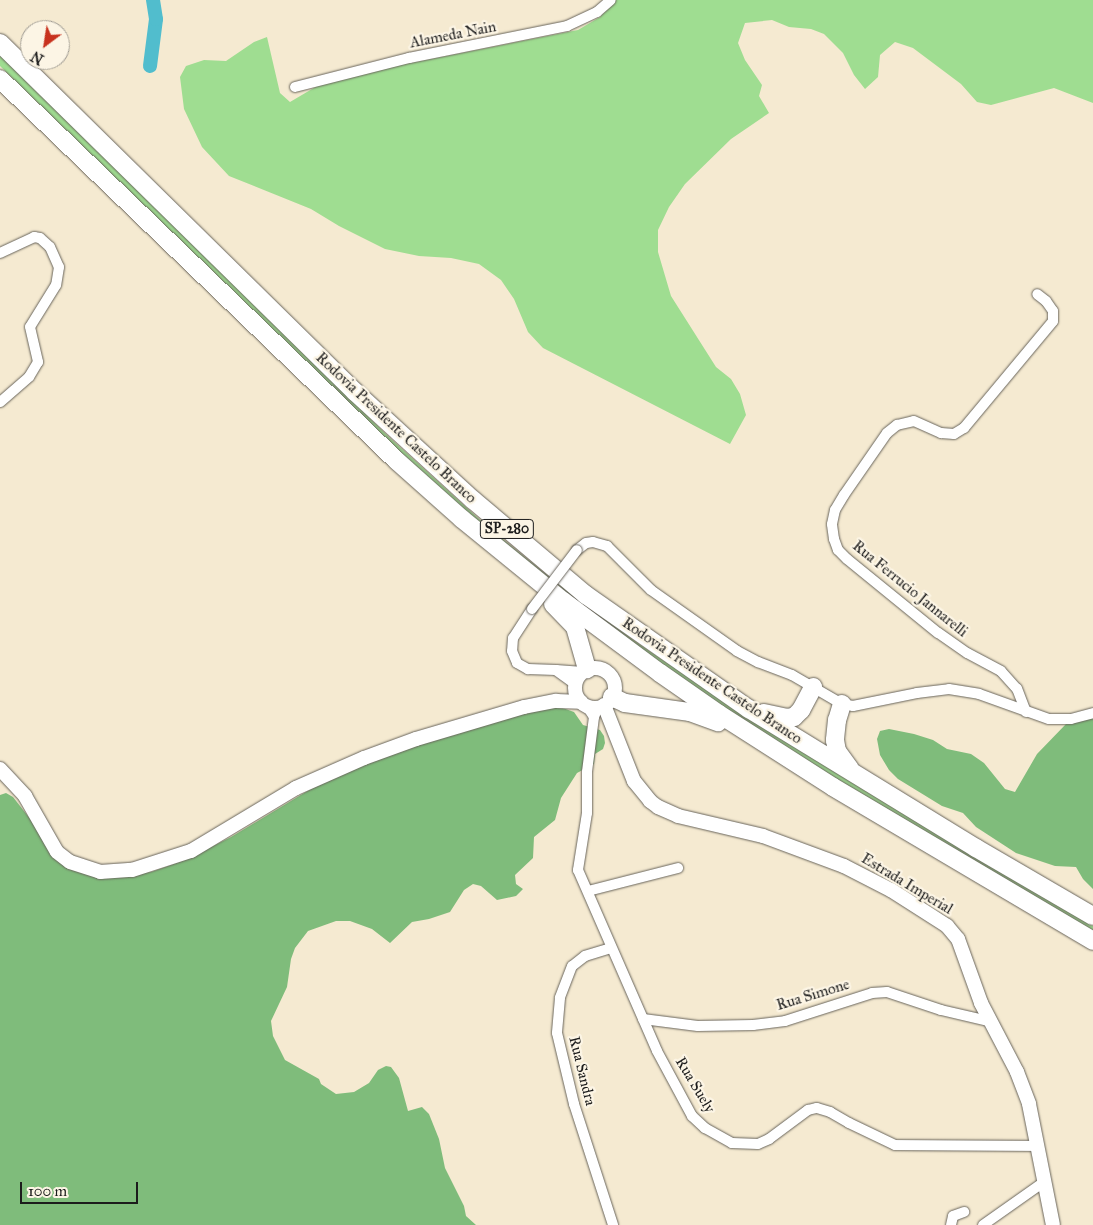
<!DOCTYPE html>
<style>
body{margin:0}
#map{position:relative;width:1093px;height:1225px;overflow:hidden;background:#f5ead1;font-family:"IM FELL Great Primer",serif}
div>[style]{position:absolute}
.green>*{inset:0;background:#9fdd91}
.forest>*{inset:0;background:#7fbc7b}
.river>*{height:14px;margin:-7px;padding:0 7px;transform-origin:7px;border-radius:7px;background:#51bdcd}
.roads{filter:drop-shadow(0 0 1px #68645b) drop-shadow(0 0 1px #68645b)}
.street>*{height:10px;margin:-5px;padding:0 5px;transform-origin:5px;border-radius:5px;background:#fff}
.secondary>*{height:14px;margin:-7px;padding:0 7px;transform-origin:7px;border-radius:7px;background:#fff}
.secondary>.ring{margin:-7px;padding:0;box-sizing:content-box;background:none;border:14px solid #fff;border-radius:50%}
.highway>*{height:18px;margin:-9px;padding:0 9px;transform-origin:9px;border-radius:9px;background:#fff}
.bridges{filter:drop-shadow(0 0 1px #68645b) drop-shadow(0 0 1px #68645b)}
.street-bridge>*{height:10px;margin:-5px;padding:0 5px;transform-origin:5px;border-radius:5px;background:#fff}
span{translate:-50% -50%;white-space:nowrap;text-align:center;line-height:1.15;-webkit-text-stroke:4.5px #fcf5e5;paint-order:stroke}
.shield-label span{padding:1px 4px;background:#fcf5e5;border:1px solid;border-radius:4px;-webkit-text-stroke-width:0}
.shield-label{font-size:14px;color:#1c1c1c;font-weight:700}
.street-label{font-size:15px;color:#1c1c1c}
.north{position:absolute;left:20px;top:20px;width:50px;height:50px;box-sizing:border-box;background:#fcf5e5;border:1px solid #a29e95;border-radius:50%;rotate:211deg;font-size:14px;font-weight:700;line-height:20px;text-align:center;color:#1c1c1c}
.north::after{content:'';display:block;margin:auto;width:18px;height:22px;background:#c8321e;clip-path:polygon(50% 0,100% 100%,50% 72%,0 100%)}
.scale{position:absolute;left:20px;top:1182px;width:118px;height:22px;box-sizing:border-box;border:2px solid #1c1c1c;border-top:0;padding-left:6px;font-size:15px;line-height:18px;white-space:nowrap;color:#1c1c1c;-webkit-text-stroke:4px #fcf5e5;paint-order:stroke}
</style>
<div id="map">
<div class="green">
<div style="clip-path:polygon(616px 0,1093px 0,1093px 103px,1054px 88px,991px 105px,977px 102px,961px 84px,913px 48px,895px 42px,880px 55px,878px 77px,865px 89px,854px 75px,843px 53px,824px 34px,811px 29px,789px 27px,772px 20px,745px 23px,738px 43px,745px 60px,762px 85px,759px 96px,769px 113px,731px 139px,685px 184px,669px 207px,658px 230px,658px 252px,671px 296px,716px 367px,731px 379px,740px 394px,746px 415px,730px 444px,543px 348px,528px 332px,514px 299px,501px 280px,479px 264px,451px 258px,419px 256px,385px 249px,339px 226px,311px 209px,229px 176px,202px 147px,184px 109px,180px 77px,186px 66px,204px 60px,226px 61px,254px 42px,267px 37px,280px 93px,290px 102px,329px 79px,578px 30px,600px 17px)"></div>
<div style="clip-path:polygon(0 51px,390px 438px,489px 528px,559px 585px,636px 642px,762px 727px,1093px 926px,1093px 933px,817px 767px,672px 674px,484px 531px,307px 365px,0 66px)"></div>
</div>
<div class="forest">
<div style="clip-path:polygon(560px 707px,574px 712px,583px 725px,600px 730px,604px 736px,605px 743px,603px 749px,595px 754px,594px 764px,577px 773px,561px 798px,555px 820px,534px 837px,533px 858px,515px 875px,516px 884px,523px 889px,516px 896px,497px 900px,481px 886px,473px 884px,464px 890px,450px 912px,429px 919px,412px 922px,390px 943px,372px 929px,350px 921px,336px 921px,308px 931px,295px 948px,291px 959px,287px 987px,271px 1021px,273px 1036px,285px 1060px,319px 1079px,321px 1084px,336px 1094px,354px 1092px,369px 1083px,378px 1070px,386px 1066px,391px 1067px,399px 1078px,408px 1111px,422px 1107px,429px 1114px,439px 1139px,445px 1168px,464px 1206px,466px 1216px,476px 1225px,0 1225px,0 795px,6px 793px,13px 797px,52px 847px,121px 875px,151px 872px,185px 860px,231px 837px,319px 784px,365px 764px,511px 713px)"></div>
<div style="clip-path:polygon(1093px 716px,1093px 889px,1083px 879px,1076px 867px,1055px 866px,1016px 853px,976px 827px,963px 813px,942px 806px,898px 779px,889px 770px,880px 755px,877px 739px,880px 731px,889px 729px,914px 734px,933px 740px,947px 749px,971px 754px,984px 763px,1005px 789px,1015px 792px,1037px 754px,1066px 724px)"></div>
</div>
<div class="river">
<div style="left:150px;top:66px;width:47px;rotate:-82.7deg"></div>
<div style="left:156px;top:19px;width:19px;rotate:-99deg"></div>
</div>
<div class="roads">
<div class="street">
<div style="left:295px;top:87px;width:118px;rotate:-14.3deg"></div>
<div style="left:409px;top:58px;width:161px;rotate:-11.4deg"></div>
<div style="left:567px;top:26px;width:33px;rotate:-25deg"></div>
<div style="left:597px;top:12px;width:18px;rotate:-41deg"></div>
<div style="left:0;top:253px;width:38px;rotate:-25deg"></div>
<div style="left:34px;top:237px;width:6px;rotate:9deg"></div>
<div style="left:40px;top:238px;width:13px;rotate:42deg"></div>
<div style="left:50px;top:247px;width:22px;rotate:66deg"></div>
<div style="left:59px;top:267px;width:18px;rotate:99deg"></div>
<div style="left:56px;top:285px;width:49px;rotate:121.8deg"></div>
<div style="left:30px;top:327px;width:36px;rotate:77deg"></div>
<div style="left:38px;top:362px;width:17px;rotate:121deg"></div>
<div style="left:29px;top:377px;width:38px;rotate:139deg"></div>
<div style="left:577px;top:550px;width:11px;rotate:-38deg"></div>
<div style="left:586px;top:543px;width:7px;rotate:-8deg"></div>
<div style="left:593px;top:542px;width:15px;rotate:16deg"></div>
<div style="left:607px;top:546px;width:62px;rotate:45deg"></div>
<div style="left:651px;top:590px;width:105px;rotate:35.3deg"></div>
<div style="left:737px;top:651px;width:24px;rotate:28deg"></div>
<div style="left:758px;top:662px;width:36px;rotate:21deg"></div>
<div style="left:792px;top:675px;width:58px;rotate:30.1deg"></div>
<div style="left:842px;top:704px;width:11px;rotate:10deg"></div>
<div style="left:853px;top:706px;width:65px;rotate:-11.5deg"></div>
<div style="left:917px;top:693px;width:32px;rotate:-7deg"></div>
<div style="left:949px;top:689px;width:30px;rotate:9deg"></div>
<div style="left:979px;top:694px;width:74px;rotate:19.7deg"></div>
<div style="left:1049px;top:719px;width:22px"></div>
<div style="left:1071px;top:719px;width:23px;rotate:-15deg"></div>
<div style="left:532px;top:609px;width:35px;rotate:123deg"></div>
<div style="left:513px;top:638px;width:13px;rotate:94deg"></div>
<div style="left:512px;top:651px;width:13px;rotate:67deg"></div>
<div style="left:517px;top:663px;width:13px;rotate:29deg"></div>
<div style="left:528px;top:669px;width:28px;rotate:2deg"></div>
<div style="left:575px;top:684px;width:24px;rotate:-144deg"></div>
<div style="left:556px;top:670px;width:27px;rotate:4deg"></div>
<div style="left:586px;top:705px;width:14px;rotate:56deg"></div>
<div style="left:594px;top:717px;width:11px;rotate:-68deg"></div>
<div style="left:1026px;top:712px;width:25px;rotate:-111deg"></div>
<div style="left:1017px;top:689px;width:24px;rotate:-132deg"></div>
<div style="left:1001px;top:671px;width:38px;rotate:-152deg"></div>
<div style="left:967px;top:653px;width:35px;rotate:-145deg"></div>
<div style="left:938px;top:633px;width:117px;rotate:-140.9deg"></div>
<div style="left:847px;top:559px;width:13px;rotate:-135deg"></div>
<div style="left:838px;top:550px;width:12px;rotate:-110deg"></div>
<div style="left:834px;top:539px;width:15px;rotate:-98deg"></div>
<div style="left:832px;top:524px;width:14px;rotate:-78deg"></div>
<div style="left:835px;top:510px;width:17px;rotate:-59deg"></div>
<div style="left:844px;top:495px;width:75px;rotate:-55.3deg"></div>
<div style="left:887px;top:433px;width:13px;rotate:-39deg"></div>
<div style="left:897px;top:425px;width:17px;rotate:-13deg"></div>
<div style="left:914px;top:421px;width:30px;rotate:24deg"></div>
<div style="left:941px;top:433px;width:13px;rotate:4deg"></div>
<div style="left:954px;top:434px;width:12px;rotate:-31deg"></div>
<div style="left:964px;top:428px;width:139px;rotate:-50.2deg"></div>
<div style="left:1053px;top:321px;width:10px;rotate:-90deg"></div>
<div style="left:1053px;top:311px;width:12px;rotate:-125deg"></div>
<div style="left:1046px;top:301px;width:11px;rotate:-142deg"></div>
<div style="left:594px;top:717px;width:55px;rotate:97.3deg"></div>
<div style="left:587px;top:772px;width:41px;rotate:90deg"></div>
<div style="left:587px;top:813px;width:58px;rotate:99deg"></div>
<div style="left:578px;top:870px;width:197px;rotate:66.4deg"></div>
<div style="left:657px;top:1051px;width:74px;rotate:61.7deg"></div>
<div style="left:692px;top:1116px;width:18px;rotate:43deg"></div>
<div style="left:705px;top:1128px;width:31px;rotate:29deg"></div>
<div style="left:732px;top:1143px;width:26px;rotate:2deg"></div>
<div style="left:758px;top:1144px;width:12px;rotate:-24deg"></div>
<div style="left:769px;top:1139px;width:49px;rotate:-36.6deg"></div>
<div style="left:808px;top:1110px;width:9px;rotate:-13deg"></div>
<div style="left:817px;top:1108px;width:14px;rotate:17deg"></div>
<div style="left:830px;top:1112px;width:22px;rotate:30deg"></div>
<div style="left:849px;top:1123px;width:51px;rotate:25.6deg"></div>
<div style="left:895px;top:1145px;width:143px;rotate:0.4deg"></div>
<div style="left:588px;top:891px;width:93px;rotate:-14.3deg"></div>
<div style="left:611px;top:948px;width:27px;rotate:163deg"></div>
<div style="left:585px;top:956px;width:16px;rotate:142deg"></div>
<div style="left:572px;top:966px;width:34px;rotate:111deg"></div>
<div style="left:560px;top:998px;width:35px;rotate:95deg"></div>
<div style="left:557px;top:1033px;width:73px;rotate:76.5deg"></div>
<div style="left:574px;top:1104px;width:127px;rotate:72.1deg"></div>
<div style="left:643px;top:1019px;width:55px;rotate:7.3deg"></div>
<div style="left:698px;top:1026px;width:55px;rotate:-1deg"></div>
<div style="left:753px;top:1025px;width:32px;rotate:-7deg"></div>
<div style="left:785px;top:1021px;width:91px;rotate:-17.8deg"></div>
<div style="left:872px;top:993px;width:15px;rotate:-4deg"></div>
<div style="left:887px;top:992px;width:57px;rotate:18.4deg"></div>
<div style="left:941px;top:1010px;width:48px;rotate:13.2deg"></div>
<div style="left:951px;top:1225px;width:9px;rotate:-77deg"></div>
<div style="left:953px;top:1216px;width:12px;rotate:-20deg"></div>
<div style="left:983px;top:1225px;width:75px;rotate:-35.2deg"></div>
</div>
<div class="secondary">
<div class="ring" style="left:575px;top:668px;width:26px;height:26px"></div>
<div style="left:604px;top:705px;width:82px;rotate:68.5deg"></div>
<div style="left:634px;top:781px;width:26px;rotate:51deg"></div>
<div style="left:650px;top:801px;width:10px;rotate:37deg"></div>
<div style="left:658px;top:807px;width:22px;rotate:24deg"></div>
<div style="left:678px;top:816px;width:87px;rotate:13.2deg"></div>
<div style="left:763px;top:836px;width:86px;rotate:20.3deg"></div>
<div style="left:844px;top:866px;width:53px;rotate:27.1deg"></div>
<div style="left:891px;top:890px;width:67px;rotate:32.7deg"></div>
<div style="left:947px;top:926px;width:17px;rotate:50deg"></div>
<div style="left:958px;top:939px;width:68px;rotate:70.2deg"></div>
<div style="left:981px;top:1003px;width:78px;rotate:62.4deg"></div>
<div style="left:1017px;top:1072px;width:34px;rotate:69deg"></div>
<div style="left:1029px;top:1104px;width:123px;rotate:78.8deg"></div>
<div style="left:0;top:769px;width:37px;rotate:47deg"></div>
<div style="left:25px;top:796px;width:64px;rotate:60.3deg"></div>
<div style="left:57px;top:852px;width:16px;rotate:38deg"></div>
<div style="left:70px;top:862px;width:32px;rotate:18deg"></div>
<div style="left:100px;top:872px;width:32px;rotate:-4deg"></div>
<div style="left:132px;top:870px;width:62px;rotate:-17.9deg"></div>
<div style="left:191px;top:851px;width:122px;rotate:-31deg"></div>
<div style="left:296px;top:788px;width:74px;rotate:-23.8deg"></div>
<div style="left:364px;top:758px;width:55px;rotate:-20.1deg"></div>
<div style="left:416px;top:739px;width:113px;rotate:-16.5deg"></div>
<div style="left:524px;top:707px;width:33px;rotate:-11deg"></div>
<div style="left:556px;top:701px;width:25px;rotate:2deg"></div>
</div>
<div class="highway">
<div style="left:0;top:43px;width:498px;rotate:44.5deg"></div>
<div style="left:355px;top:392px;width:160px;rotate:42.5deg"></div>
<div style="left:473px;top:500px;width:148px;rotate:40.1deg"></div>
<div style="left:586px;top:595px;width:199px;rotate:35deg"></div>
<div style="left:749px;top:709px;width:266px;rotate:31.5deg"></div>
<div style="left:976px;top:848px;width:135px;rotate:30.2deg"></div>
<div style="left:0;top:79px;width:551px;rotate:43.9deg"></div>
<div style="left:397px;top:461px;width:87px;rotate:41.7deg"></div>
<div style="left:462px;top:519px;width:130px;rotate:39.1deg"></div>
<div style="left:563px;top:601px;width:121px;rotate:36.6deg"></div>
<div style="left:660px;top:673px;width:72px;rotate:34.8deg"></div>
<div style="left:719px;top:714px;width:135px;rotate:32.6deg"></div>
<div style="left:833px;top:787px;width:302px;rotate:30.6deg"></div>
<div style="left:553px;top:604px;width:32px;rotate:46deg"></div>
<div style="left:575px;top:627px;width:44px;rotate:74.1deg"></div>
<div style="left:612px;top:697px;width:14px;rotate:25deg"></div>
<div style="left:625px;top:703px;width:66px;rotate:7.9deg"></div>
<div style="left:690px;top:712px;width:30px;rotate:20deg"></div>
<div style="left:842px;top:704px;width:17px;rotate:107deg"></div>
<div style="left:837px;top:720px;width:20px;rotate:96deg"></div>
<div style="left:835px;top:740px;width:11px;rotate:80deg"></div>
<div style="left:837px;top:751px;width:22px;rotate:54deg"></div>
<div style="left:764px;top:713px;width:24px;rotate:12deg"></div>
<div style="left:787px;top:718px;width:7px;rotate:-8deg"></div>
<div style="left:794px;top:717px;width:10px;rotate:-45deg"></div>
<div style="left:801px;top:710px;width:26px;rotate:-62deg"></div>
</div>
</div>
<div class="bridges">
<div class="street-bridge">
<div style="left:532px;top:609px;width:74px;rotate:-52.7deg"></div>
</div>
</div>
<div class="shield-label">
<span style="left:507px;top:529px">SP-280</span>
</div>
<div class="street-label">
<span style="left:453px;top:35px;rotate:-11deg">Alameda Nain</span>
<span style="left:396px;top:428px;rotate:43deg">Rodovia Presidente Castelo Branco</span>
<span style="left:910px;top:589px;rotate:39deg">Rua Ferrucio Jannarelli</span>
<span style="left:712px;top:681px;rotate:34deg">Rodovia Presidente Castelo Branco</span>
<span style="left:907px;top:884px;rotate:31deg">Estrada Imperial</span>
<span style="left:813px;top:995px;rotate:-17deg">Rua Simone</span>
<span style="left:582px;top:1071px;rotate:76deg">Rua Sandra</span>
<span style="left:695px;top:1085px;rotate:59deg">Rua Suely</span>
</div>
<div class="north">N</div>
<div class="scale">100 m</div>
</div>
